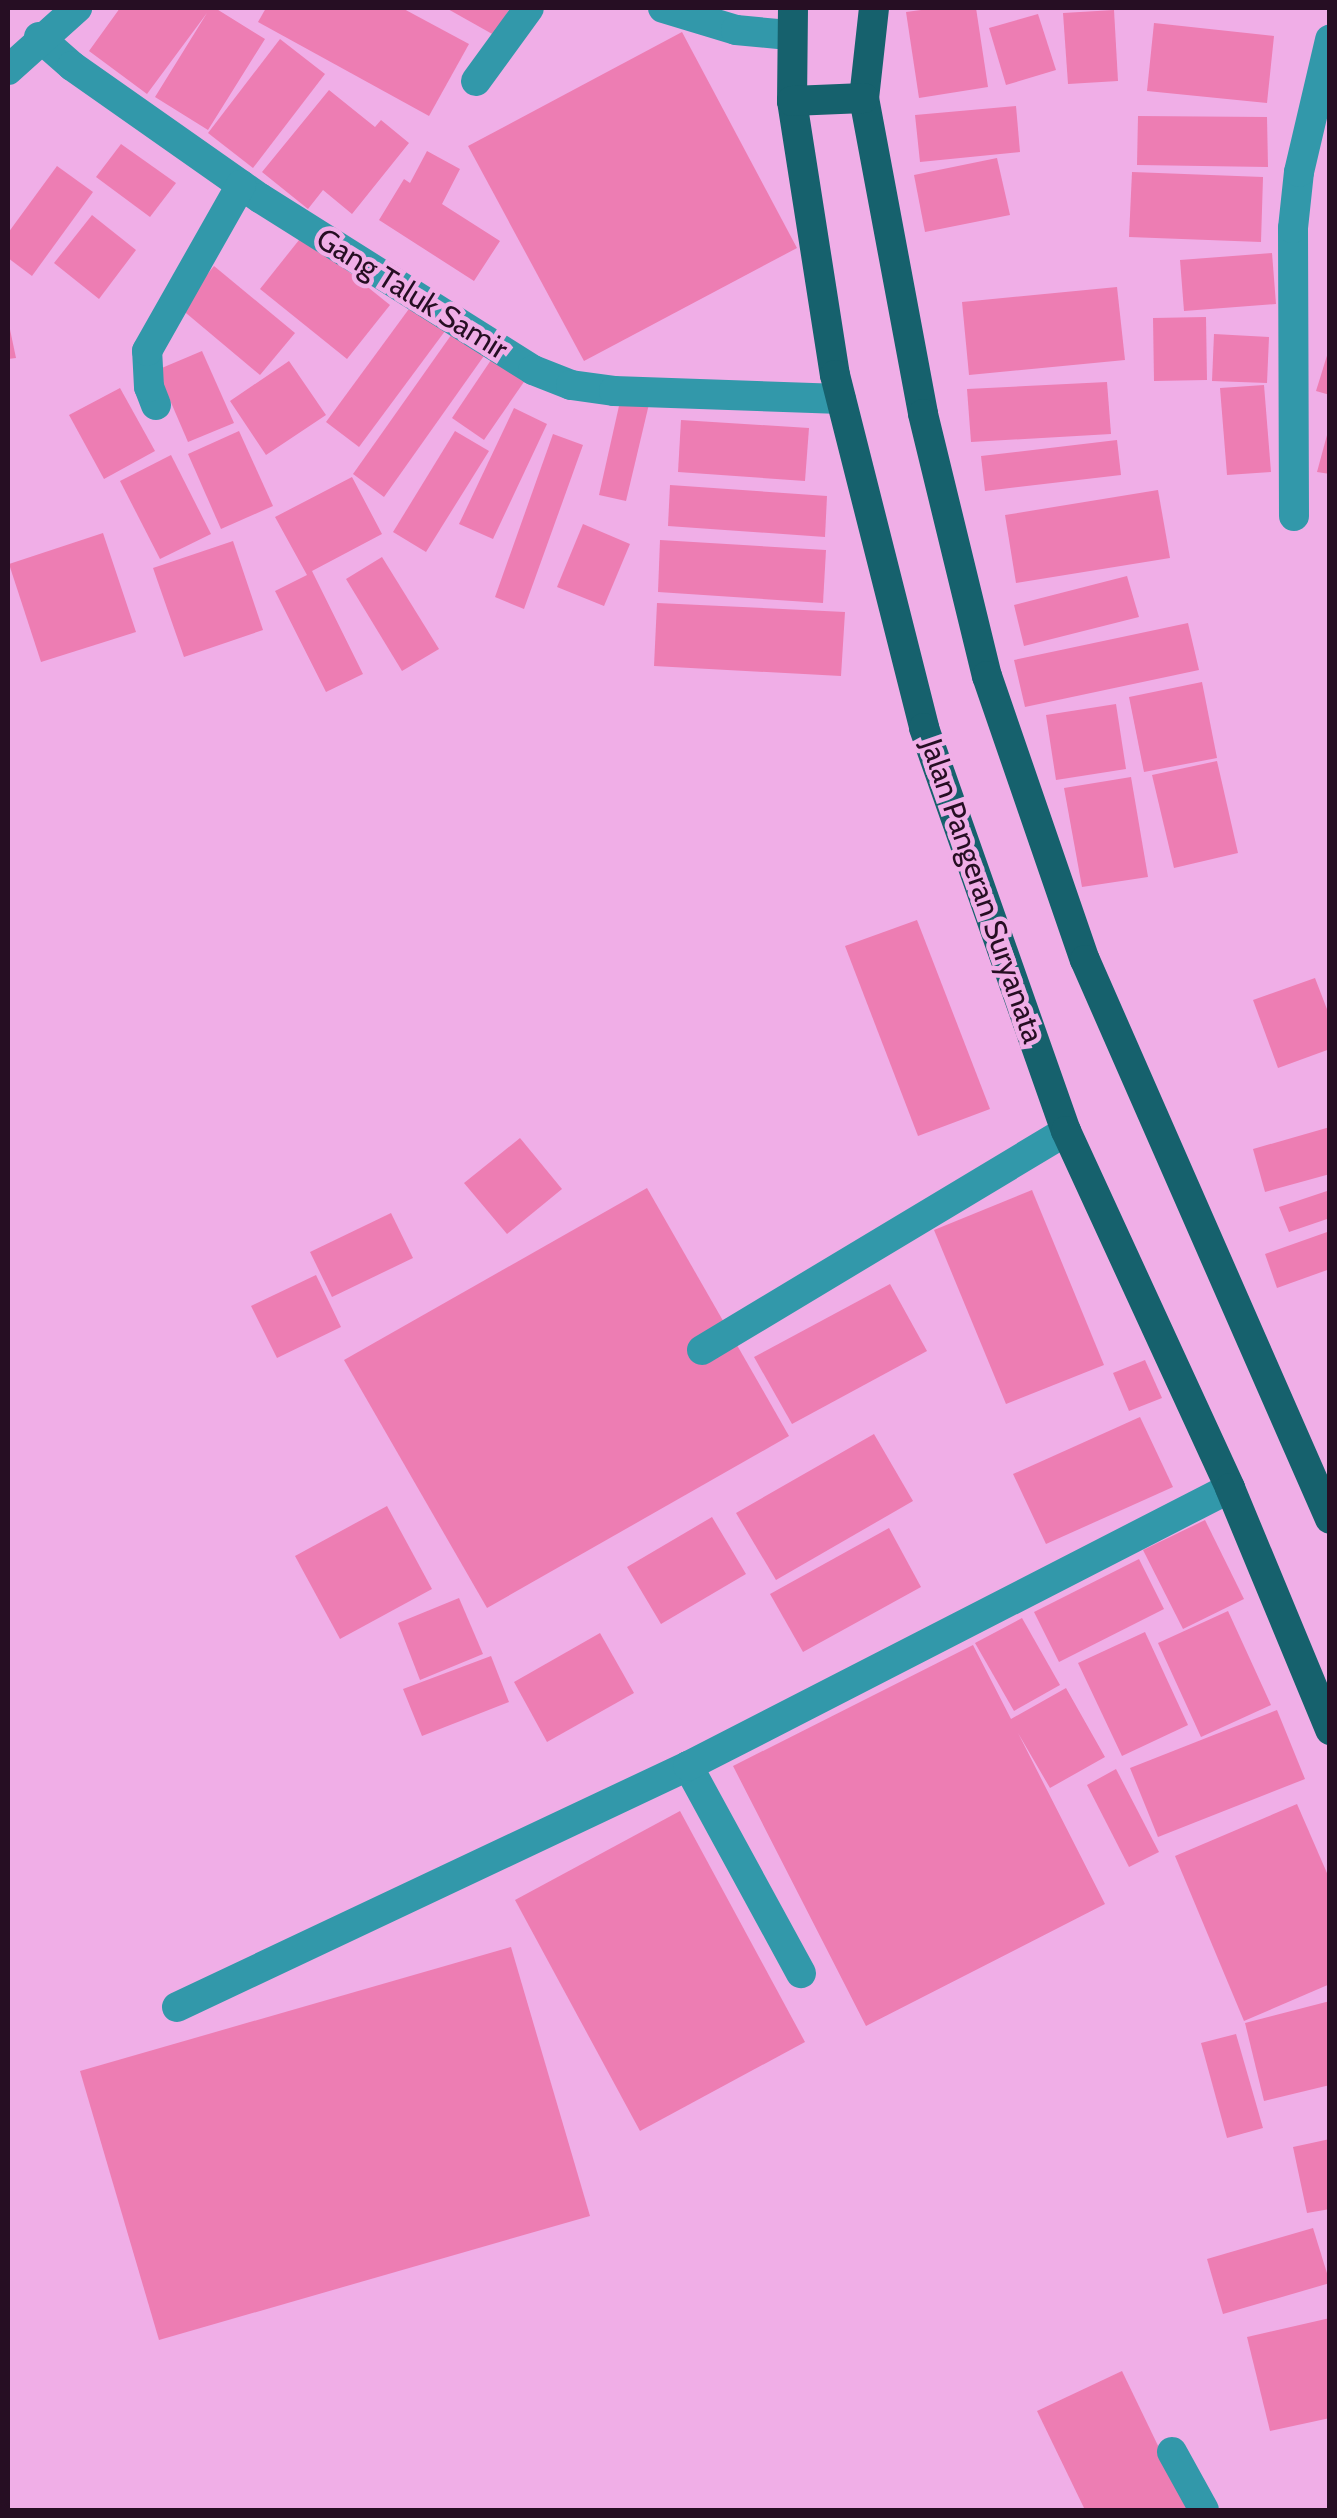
<!DOCTYPE html>
<style>
body{margin:0}
#map{position:relative;width:1337px;height:2518px;overflow:hidden;background:#f0aee7;font-family:Cabin,sans-serif}
div>[style]{position:absolute}
.building>*{inset:0;background:#ed7db3}
.minor>*{height:30px;margin:-15px;padding:0 15px;transform-origin:15px;border-radius:15px;background:#3298aa}
.major>*{height:30px;margin:-15px;padding:0 15px;transform-origin:15px;border-radius:15px;background:#16616d}
span{translate:-50% -50%;white-space:nowrap;text-align:center;line-height:1.15;-webkit-text-stroke:9px #f0aee7;paint-order:stroke}
.street-label{font-size:30px;color:#260e23}
.frame{position:absolute;inset:0;border:10px solid #260e23;pointer-events:none}
</style>
<div id="map">
<div class="building">
<div style="clip-path:polygon(120px 8px,215px 8px,265px 39px,208px 130px,155px 97px,207px 13px,147px 94px,89px 51px)"></div>
<div style="clip-path:polygon(266px 8px,402px 8px,469px 44px,429px 116px,258px 22px)"></div>
<div style="clip-path:polygon(446px 8px,510px 8px,494px 35px)"></div>
<div style="clip-path:polygon(936px 8px,976px 8px,988px 87px,919px 98px,906px 12px)"></div>
<div style="clip-path:polygon(1114px 10px,1118px 81px,1068px 84px,1063px 13px)"></div>
<div style="clip-path:polygon(1038px 14px,1056px 70px,1006px 85px,989px 28px)"></div>
<div style="clip-path:polygon(1154px 23px,1274px 36px,1267px 103px,1147px 91px)"></div>
<div style="clip-path:polygon(682px 32px,797px 248px,584px 361px,468px 146px)"></div>
<div style="clip-path:polygon(280px 39px,325px 74px,253px 168px,208px 133px)"></div>
<div style="clip-path:polygon(329px 90px,375px 127px,381px 120px,409px 143px,352px 214px,323px 190px,308px 209px,262px 172px)"></div>
<div style="clip-path:polygon(1016px 106px,1020px 152px,920px 162px,915px 115px)"></div>
<div style="clip-path:polygon(1138px 116px,1267px 117px,1268px 167px,1137px 165px)"></div>
<div style="clip-path:polygon(121px 144px,176px 183px,150px 217px,96px 177px)"></div>
<div style="clip-path:polygon(427px 151px,460px 169px,442px 204px,500px 241px,474px 281px,379px 220px,404px 179px,410px 183px)"></div>
<div style="clip-path:polygon(997px 158px,1010px 215px,925px 232px,914px 175px)"></div>
<div style="clip-path:polygon(57px 166px,93px 192px,32px 276px,8px 258px,8px 233px)"></div>
<div style="clip-path:polygon(1132px 172px,1263px 177px,1261px 242px,1129px 237px)"></div>
<div style="clip-path:polygon(92px 215px,136px 250px,99px 299px,54px 263px)"></div>
<div style="clip-path:polygon(303px 235px,390px 305px,347px 359px,260px 289px)"></div>
<div style="clip-path:polygon(1272px 253px,1276px 304px,1184px 311px,1180px 260px)"></div>
<div style="clip-path:polygon(214px 266px,295px 333px,260px 375px,180px 308px)"></div>
<div style="clip-path:polygon(1117px 287px,1125px 360px,969px 375px,962px 302px)"></div>
<div style="clip-path:polygon(414px 302px,448px 327px,359px 447px,326px 422px)"></div>
<div style="clip-path:polygon(1206px 317px,1207px 380px,1154px 381px,1153px 318px)"></div>
<div style="clip-path:polygon(8px 320px,16px 358px,8px 359px)"></div>
<div style="clip-path:polygon(454px 331px,486px 353px,384px 497px,353px 474px)"></div>
<div style="clip-path:polygon(1214px 334px,1269px 337px,1267px 383px,1212px 381px)"></div>
<div style="clip-path:polygon(1330px 346px,1330px 395px,1316px 391px)"></div>
<div style="clip-path:polygon(202px 351px,234px 423px,188px 442px,157px 370px)"></div>
<div style="clip-path:polygon(495px 354px,528px 376px,484px 440px,452px 418px)"></div>
<div style="clip-path:polygon(289px 361px,326px 415px,266px 455px,230px 401px)"></div>
<div style="clip-path:polygon(1107px 382px,1111px 434px,971px 442px,967px 389px)"></div>
<div style="clip-path:polygon(1264px 385px,1271px 472px,1227px 475px,1220px 388px)"></div>
<div style="clip-path:polygon(120px 388px,155px 451px,104px 479px,69px 415px)"></div>
<div style="clip-path:polygon(621px 397px,649px 404px,626px 501px,599px 495px)"></div>
<div style="clip-path:polygon(514px 408px,547px 424px,493px 539px,459px 524px)"></div>
<div style="clip-path:polygon(681px 420px,809px 428px,805px 481px,678px 472px)"></div>
<div style="clip-path:polygon(1330px 424px,1330px 474px,1317px 472px)"></div>
<div style="clip-path:polygon(239px 431px,273px 506px,221px 529px,188px 454px)"></div>
<div style="clip-path:polygon(455px 431px,489px 451px,426px 552px,393px 532px)"></div>
<div style="clip-path:polygon(553px 434px,583px 445px,524px 609px,495px 597px)"></div>
<div style="clip-path:polygon(1117px 440px,1121px 475px,985px 491px,981px 456px)"></div>
<div style="clip-path:polygon(171px 455px,211px 534px,160px 559px,120px 481px)"></div>
<div style="clip-path:polygon(352px 477px,382px 534px,312px 571px,363px 674px,326px 692px,275px 591px,307px 575px,275px 517px)"></div>
<div style="clip-path:polygon(670px 485px,827px 496px,825px 537px,668px 526px)"></div>
<div style="clip-path:polygon(1158px 490px,1170px 558px,1016px 583px,1005px 515px)"></div>
<div style="clip-path:polygon(583px 524px,630px 544px,604px 606px,557px 587px)"></div>
<div style="clip-path:polygon(103px 533px,136px 632px,41px 662px,9px 564px)"></div>
<div style="clip-path:polygon(660px 540px,826px 550px,823px 603px,658px 592px)"></div>
<div style="clip-path:polygon(233px 541px,263px 630px,184px 657px,153px 568px)"></div>
<div style="clip-path:polygon(382px 557px,439px 649px,402px 671px,346px 579px)"></div>
<div style="clip-path:polygon(1127px 576px,1139px 617px,1024px 646px,1014px 605px)"></div>
<div style="clip-path:polygon(657px 603px,845px 612px,841px 676px,654px 666px)"></div>
<div style="clip-path:polygon(1188px 623px,1199px 670px,1025px 707px,1014px 660px)"></div>
<div style="clip-path:polygon(1202px 682px,1217px 758px,1144px 772px,1129px 697px)"></div>
<div style="clip-path:polygon(1116px 704px,1126px 769px,1056px 780px,1046px 715px)"></div>
<div style="clip-path:polygon(1217px 761px,1238px 853px,1174px 868px,1152px 775px)"></div>
<div style="clip-path:polygon(1131px 777px,1148px 877px,1082px 887px,1064px 788px)"></div>
<div style="clip-path:polygon(917px 920px,990px 1109px,918px 1136px,845px 946px)"></div>
<div style="clip-path:polygon(1315px 978px,1330px 1017px,1330px 1049px,1278px 1068px,1253px 1000px)"></div>
<div style="clip-path:polygon(1330px 1127px,1330px 1174px,1265px 1192px,1253px 1149px)"></div>
<div style="clip-path:polygon(520px 1138px,562px 1189px,507px 1234px,464px 1183px)"></div>
<div style="clip-path:polygon(647px 1188px,789px 1436px,487px 1608px,344px 1360px)"></div>
<div style="clip-path:polygon(1032px 1190px,1104px 1365px,1006px 1404px,934px 1230px)"></div>
<div style="clip-path:polygon(1330px 1190px,1330px 1218px,1289px 1232px,1279px 1207px)"></div>
<div style="clip-path:polygon(391px 1213px,413px 1258px,332px 1297px,310px 1252px)"></div>
<div style="clip-path:polygon(1330px 1231px,1330px 1269px,1277px 1288px,1265px 1254px)"></div>
<div style="clip-path:polygon(316px 1275px,341px 1327px,277px 1358px,251px 1306px)"></div>
<div style="clip-path:polygon(890px 1284px,927px 1351px,792px 1424px,754px 1357px)"></div>
<div style="clip-path:polygon(1145px 1360px,1162px 1398px,1129px 1411px,1113px 1373px)"></div>
<div style="clip-path:polygon(1140px 1417px,1173px 1487px,1046px 1544px,1013px 1474px)"></div>
<div style="clip-path:polygon(874px 1434px,913px 1501px,776px 1580px,736px 1513px)"></div>
<div style="clip-path:polygon(387px 1506px,432px 1589px,340px 1639px,295px 1556px)"></div>
<div style="clip-path:polygon(712px 1517px,746px 1574px,661px 1624px,627px 1567px)"></div>
<div style="clip-path:polygon(1205px 1520px,1244px 1599px,1183px 1629px,1143px 1550px)"></div>
<div style="clip-path:polygon(889px 1528px,921px 1587px,803px 1652px,770px 1594px)"></div>
<div style="clip-path:polygon(1139px 1559px,1164px 1609px,1059px 1662px,1034px 1612px)"></div>
<div style="clip-path:polygon(459px 1598px,483px 1654px,420px 1680px,398px 1623px)"></div>
<div style="clip-path:polygon(1228px 1611px,1271px 1705px,1201px 1737px,1158px 1643px)"></div>
<div style="clip-path:polygon(1022px 1618px,1060px 1685px,1014px 1711px,975px 1643px)"></div>
<div style="clip-path:polygon(1145px 1632px,1188px 1725px,1122px 1756px,1078px 1663px)"></div>
<div style="clip-path:polygon(600px 1633px,634px 1693px,547px 1742px,514px 1682px)"></div>
<div style="clip-path:polygon(973px 1645px,1011px 1719px,1066px 1688px,1105px 1757px,1050px 1788px,1018px 1733px,1105px 1904px,866px 2026px,733px 1766px)"></div>
<div style="clip-path:polygon(491px 1656px,509px 1702px,422px 1736px,403px 1689px)"></div>
<div style="clip-path:polygon(1277px 1710px,1305px 1779px,1158px 1837px,1130px 1768px)"></div>
<div style="clip-path:polygon(1116px 1769px,1159px 1852px,1129px 1867px,1087px 1785px)"></div>
<div style="clip-path:polygon(1297px 1804px,1330px 1880px,1330px 1984px,1244px 2021px,1175px 1856px)"></div>
<div style="clip-path:polygon(680px 1811px,805px 2042px,640px 2131px,515px 1900px)"></div>
<div style="clip-path:polygon(511px 1947px,590px 2216px,159px 2340px,80px 2071px)"></div>
<div style="clip-path:polygon(1330px 2001px,1330px 2085px,1264px 2101px,1245px 2023px)"></div>
<div style="clip-path:polygon(1236px 2034px,1263px 2128px,1227px 2138px,1201px 2043px)"></div>
<div style="clip-path:polygon(1330px 2139px,1330px 2209px,1307px 2213px,1293px 2147px)"></div>
<div style="clip-path:polygon(1313px 2228px,1330px 2283px,1223px 2314px,1207px 2259px)"></div>
<div style="clip-path:polygon(1330px 2318px,1330px 2418px,1270px 2431px,1247px 2337px)"></div>
<div style="clip-path:polygon(1122px 2371px,1189px 2510px,1085px 2510px,1037px 2411px)"></div>
</div>
<div class="minor">
<div style="left:663px;top:8px;width:76px;rotate:16.8deg"></div>
<div style="left:736px;top:30px;width:53px;rotate:5.4deg"></div>
<div style="left:39px;top:37px;width:44px;rotate:41.3deg"></div>
<div style="left:72px;top:66px;width:230px;rotate:35.1deg"></div>
<div style="left:260px;top:198px;width:323px;rotate:32.2deg"></div>
<div style="left:533px;top:370px;width:41px;rotate:21.5deg"></div>
<div style="left:571px;top:385px;width:43px;rotate:7.9deg"></div>
<div style="left:614px;top:391px;width:227px;rotate:2deg"></div>
<div style="left:8px;top:70px;width:93px;rotate:-41.9deg"></div>
<div style="left:476px;top:81px;width:90px;rotate:-54deg"></div>
<div style="left:156px;top:405px;width:19px;rotate:-111deg"></div>
<div style="left:149px;top:387px;width:36px;rotate:-93deg"></div>
<div style="left:147px;top:351px;width:191px;rotate:-60.5deg"></div>
<div style="left:1294px;top:516px;width:288px;rotate:-90.2deg"></div>
<div style="left:1293px;top:228px;width:56px;rotate:-83.9deg"></div>
<div style="left:1299px;top:172px;width:136px;rotate:-76.8deg"></div>
<div style="left:702px;top:1350px;width:425px;rotate:-31deg"></div>
<div style="left:688px;top:1766px;width:236px;rotate:61.4deg"></div>
<div style="left:177px;top:2007px;width:565px;rotate:-25.25deg"></div>
<div style="left:688px;top:1766px;width:609px;rotate:-27.15deg"></div>
<div style="left:1172px;top:2452px;width:66px;rotate:61.1deg"></div>
</div>
<div class="major">
<div style="left:793px;top:8px;width:93px;rotate:90.6deg"></div>
<div style="left:792px;top:101px;width:277px;rotate:81.1deg"></div>
<div style="left:835px;top:375px;width:364px;rotate:75.8deg"></div>
<div style="left:924px;top:728px;width:427px;rotate:70.6deg"></div>
<div style="left:1066px;top:1131px;width:393px;rotate:65.3deg"></div>
<div style="left:1230px;top:1488px;width:262px;rotate:67.5deg"></div>
<div style="left:874px;top:8px;width:91px;rotate:96.3deg"></div>
<div style="left:864px;top:98px;width:321px;rotate:79.4deg"></div>
<div style="left:923px;top:414px;width:270px;rotate:76.3deg"></div>
<div style="left:987px;top:676px;width:300px;rotate:71deg"></div>
<div style="left:1085px;top:960px;width:610px;rotate:66.33deg"></div>
<div style="left:792px;top:101px;width:72px;rotate:-2.4deg"></div>
</div>
<div class="street-label">
<span style="left:412px;top:294px;rotate:32deg">Gang Taluk Samir</span>
<span style="left:982px;top:891px;rotate:71deg">Jalan Pangeran Suryanata</span>
</div>
<div class="frame"></div>
</div>
